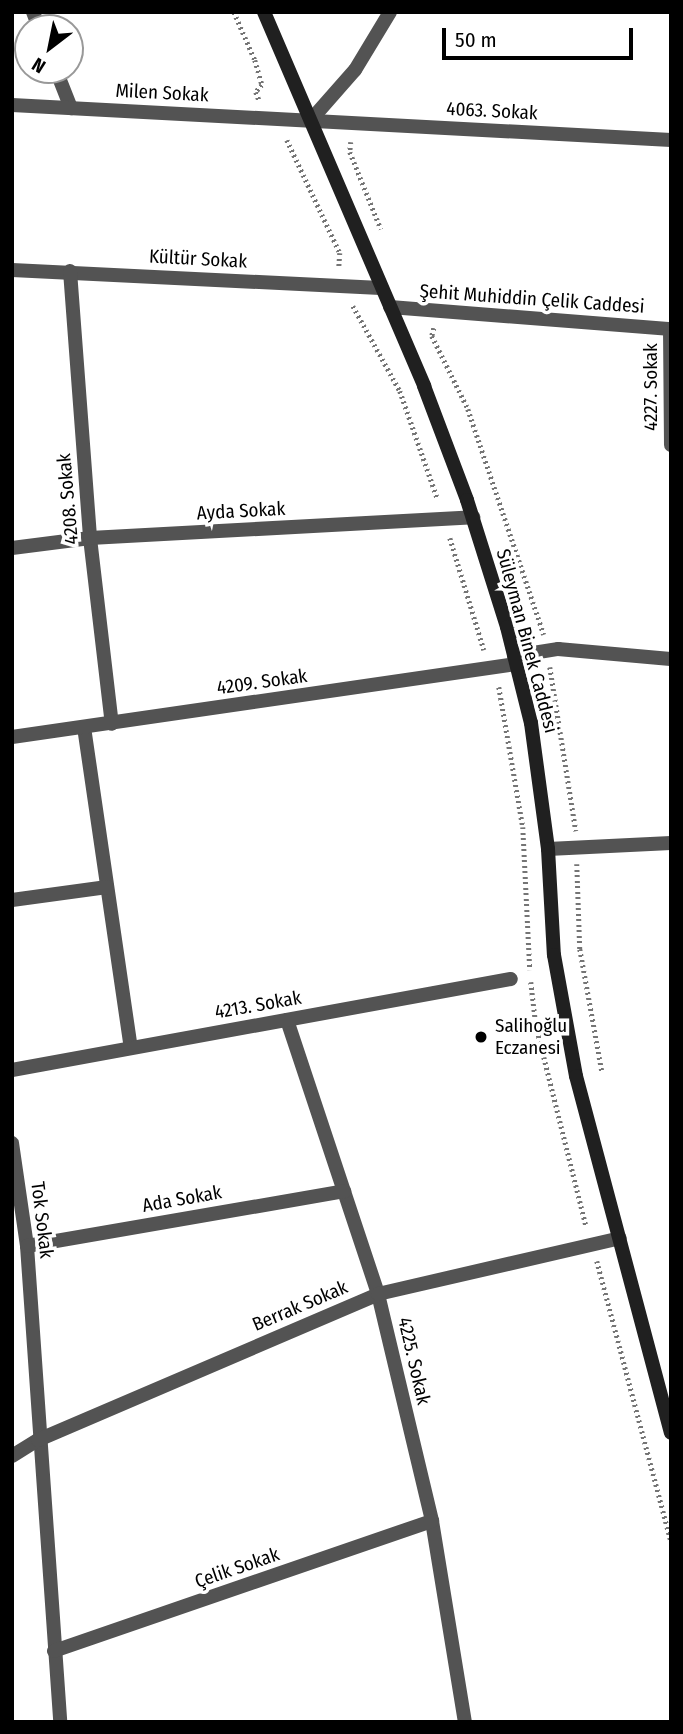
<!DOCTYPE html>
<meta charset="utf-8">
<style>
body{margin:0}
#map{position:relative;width:683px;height:1734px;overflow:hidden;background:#fff;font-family:"Fira Sans Condensed",sans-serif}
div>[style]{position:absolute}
.path>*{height:4.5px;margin-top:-2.25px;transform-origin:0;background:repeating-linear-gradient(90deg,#757575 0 2px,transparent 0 5.5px)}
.street>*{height:14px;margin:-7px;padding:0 7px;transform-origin:7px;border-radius:7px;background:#535353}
.secondary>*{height:14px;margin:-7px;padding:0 7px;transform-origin:7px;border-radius:7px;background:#202020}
.dots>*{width:19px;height:19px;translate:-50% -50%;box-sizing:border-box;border:4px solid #fff;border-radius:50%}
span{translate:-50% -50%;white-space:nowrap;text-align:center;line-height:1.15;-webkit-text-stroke:7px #fff;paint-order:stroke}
.street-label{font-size:19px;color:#000}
.poi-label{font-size:19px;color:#000}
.left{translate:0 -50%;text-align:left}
.frame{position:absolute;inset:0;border:14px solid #000;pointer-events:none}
.north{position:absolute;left:14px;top:14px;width:70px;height:70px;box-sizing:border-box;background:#fff;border:2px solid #999;border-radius:50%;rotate:212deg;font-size:19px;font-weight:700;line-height:28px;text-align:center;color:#000}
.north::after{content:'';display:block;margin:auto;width:24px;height:32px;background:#000;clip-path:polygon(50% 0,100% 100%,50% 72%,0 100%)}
.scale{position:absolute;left:442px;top:28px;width:191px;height:32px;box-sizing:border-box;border:4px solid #000;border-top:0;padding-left:9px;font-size:21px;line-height:24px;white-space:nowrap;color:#000;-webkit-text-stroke:5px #fff;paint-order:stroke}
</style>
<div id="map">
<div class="path">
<div style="left:234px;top:12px;width:52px;rotate:66.4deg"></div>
<div style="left:255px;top:60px;width:26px;rotate:74deg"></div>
<div style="left:262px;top:85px;width:9px;rotate:131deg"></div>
<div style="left:256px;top:92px;width:9px;rotate:69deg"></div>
<div style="left:287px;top:140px;width:125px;rotate:64.9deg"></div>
<div style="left:340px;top:253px;width:16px;rotate:94deg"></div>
<div style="left:351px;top:142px;width:10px;rotate:96deg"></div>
<div style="left:350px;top:152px;width:83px;rotate:68.1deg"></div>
<div style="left:353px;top:306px;width:97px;rotate:61.1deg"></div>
<div style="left:400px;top:391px;width:115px;rotate:70.8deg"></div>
<div style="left:434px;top:328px;width:8px;rotate:104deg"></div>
<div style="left:432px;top:336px;width:81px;rotate:63.7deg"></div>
<div style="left:468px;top:409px;width:238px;rotate:71.4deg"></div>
<div style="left:450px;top:538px;width:117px;rotate:73.1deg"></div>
<div style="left:550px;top:667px;width:166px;rotate:81deg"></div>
<div style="left:499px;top:687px;width:142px;rotate:80.3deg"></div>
<div style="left:523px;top:827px;width:143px;rotate:87.2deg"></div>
<div style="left:577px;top:864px;width:85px;rotate:88deg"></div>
<div style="left:580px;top:949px;width:124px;rotate:79.8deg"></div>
<div style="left:531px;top:982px;width:43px;rotate:83.4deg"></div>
<div style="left:536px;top:1025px;width:207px;rotate:76deg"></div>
<div style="left:597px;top:1261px;width:290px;rotate:75.2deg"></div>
</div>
<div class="street">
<div style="left:33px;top:12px;width:17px;rotate:69deg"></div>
<div style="left:56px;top:70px;width:41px;rotate:68.5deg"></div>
<div style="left:12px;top:105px;width:660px;rotate:3.04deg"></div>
<div style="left:310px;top:121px;width:68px;rotate:-48.6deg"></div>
<div style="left:355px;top:70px;width:68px;rotate:-58.9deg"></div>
<div style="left:12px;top:270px;width:369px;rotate:2.8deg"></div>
<div style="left:70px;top:271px;width:268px;rotate:85.7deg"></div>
<div style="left:90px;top:538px;width:187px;rotate:83.3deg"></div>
<div style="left:390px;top:307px;width:282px;rotate:4.5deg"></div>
<div style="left:670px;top:329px;width:116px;rotate:89.5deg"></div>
<div style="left:12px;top:548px;width:79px;rotate:-7.3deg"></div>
<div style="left:90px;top:538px;width:384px;rotate:-3.1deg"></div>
<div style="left:514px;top:656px;width:45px;rotate:-9deg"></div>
<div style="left:558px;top:649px;width:113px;rotate:5.1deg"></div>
<div style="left:84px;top:727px;width:324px;rotate:81.7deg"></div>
<div style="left:12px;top:737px;width:509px;rotate:-8.24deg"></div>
<div style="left:548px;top:849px;width:123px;rotate:-2.8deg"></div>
<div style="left:12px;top:900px;width:96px;rotate:-7.8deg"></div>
<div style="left:287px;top:1020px;width:289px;rotate:71.6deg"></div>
<div style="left:378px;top:1294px;width:233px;rotate:76.6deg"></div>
<div style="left:432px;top:1521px;width:204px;rotate:80.7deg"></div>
<div style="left:12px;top:1070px;width:507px;rotate:-10.34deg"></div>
<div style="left:12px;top:1143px;width:104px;rotate:81.7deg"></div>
<div style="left:27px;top:1246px;width:477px;rotate:86deg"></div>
<div style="left:27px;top:1246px;width:322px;rotate:-9.8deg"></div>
<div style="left:12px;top:1456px;width:31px;rotate:-32deg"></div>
<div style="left:38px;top:1440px;width:370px;rotate:-23.2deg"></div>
<div style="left:378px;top:1294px;width:248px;rotate:-13deg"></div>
<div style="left:54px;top:1651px;width:400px;rotate:-19deg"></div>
</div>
<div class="secondary">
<div style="left:264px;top:12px;width:407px;rotate:66.8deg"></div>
<div style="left:424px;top:386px;width:122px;rotate:69.3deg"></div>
<div style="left:467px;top:500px;width:133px;rotate:72.5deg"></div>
<div style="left:507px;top:627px;width:99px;rotate:76deg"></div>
<div style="left:531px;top:723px;width:127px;rotate:82.3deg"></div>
<div style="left:548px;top:849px;width:106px;rotate:86.8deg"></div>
<div style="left:554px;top:955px;width:123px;rotate:79.7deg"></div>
<div style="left:576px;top:1076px;width:369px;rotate:75.1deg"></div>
</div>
<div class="dots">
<div style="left:481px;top:1037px;background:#000"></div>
</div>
<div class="street-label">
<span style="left:162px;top:93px;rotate:3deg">Milen Sokak</span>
<span style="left:492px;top:111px;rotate:3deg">4063. Sokak</span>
<span style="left:198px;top:259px;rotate:3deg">Kültür Sokak</span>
<span style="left:532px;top:299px;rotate:4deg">Şehit Muhiddin Çelik Caddesi</span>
<span style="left:651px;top:387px;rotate:-90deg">4227. Sokak</span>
<span style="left:68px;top:499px;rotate:-95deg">4208. Sokak</span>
<span style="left:241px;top:511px;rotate:-3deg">Ayda Sokak</span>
<span style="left:527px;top:641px;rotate:75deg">Süleyman Binek Caddesi</span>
<span style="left:262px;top:682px;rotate:-8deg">4209. Sokak</span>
<span style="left:258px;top:1005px;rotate:-10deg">4213. Sokak</span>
<span style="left:182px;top:1199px;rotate:-10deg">Ada Sokak</span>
<span style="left:42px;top:1220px;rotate:83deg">Tok Sokak</span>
<span style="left:300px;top:1306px;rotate:-23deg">Berrak Sokak</span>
<span style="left:414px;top:1361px;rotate:77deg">4225. Sokak</span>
<span style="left:237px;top:1568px;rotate:-19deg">Çelik Sokak</span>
</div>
<div class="poi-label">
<span class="left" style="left:495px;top:1037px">Salihoğlu<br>Eczanesi</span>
</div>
<div class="frame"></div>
<div class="north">N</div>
<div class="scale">50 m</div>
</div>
